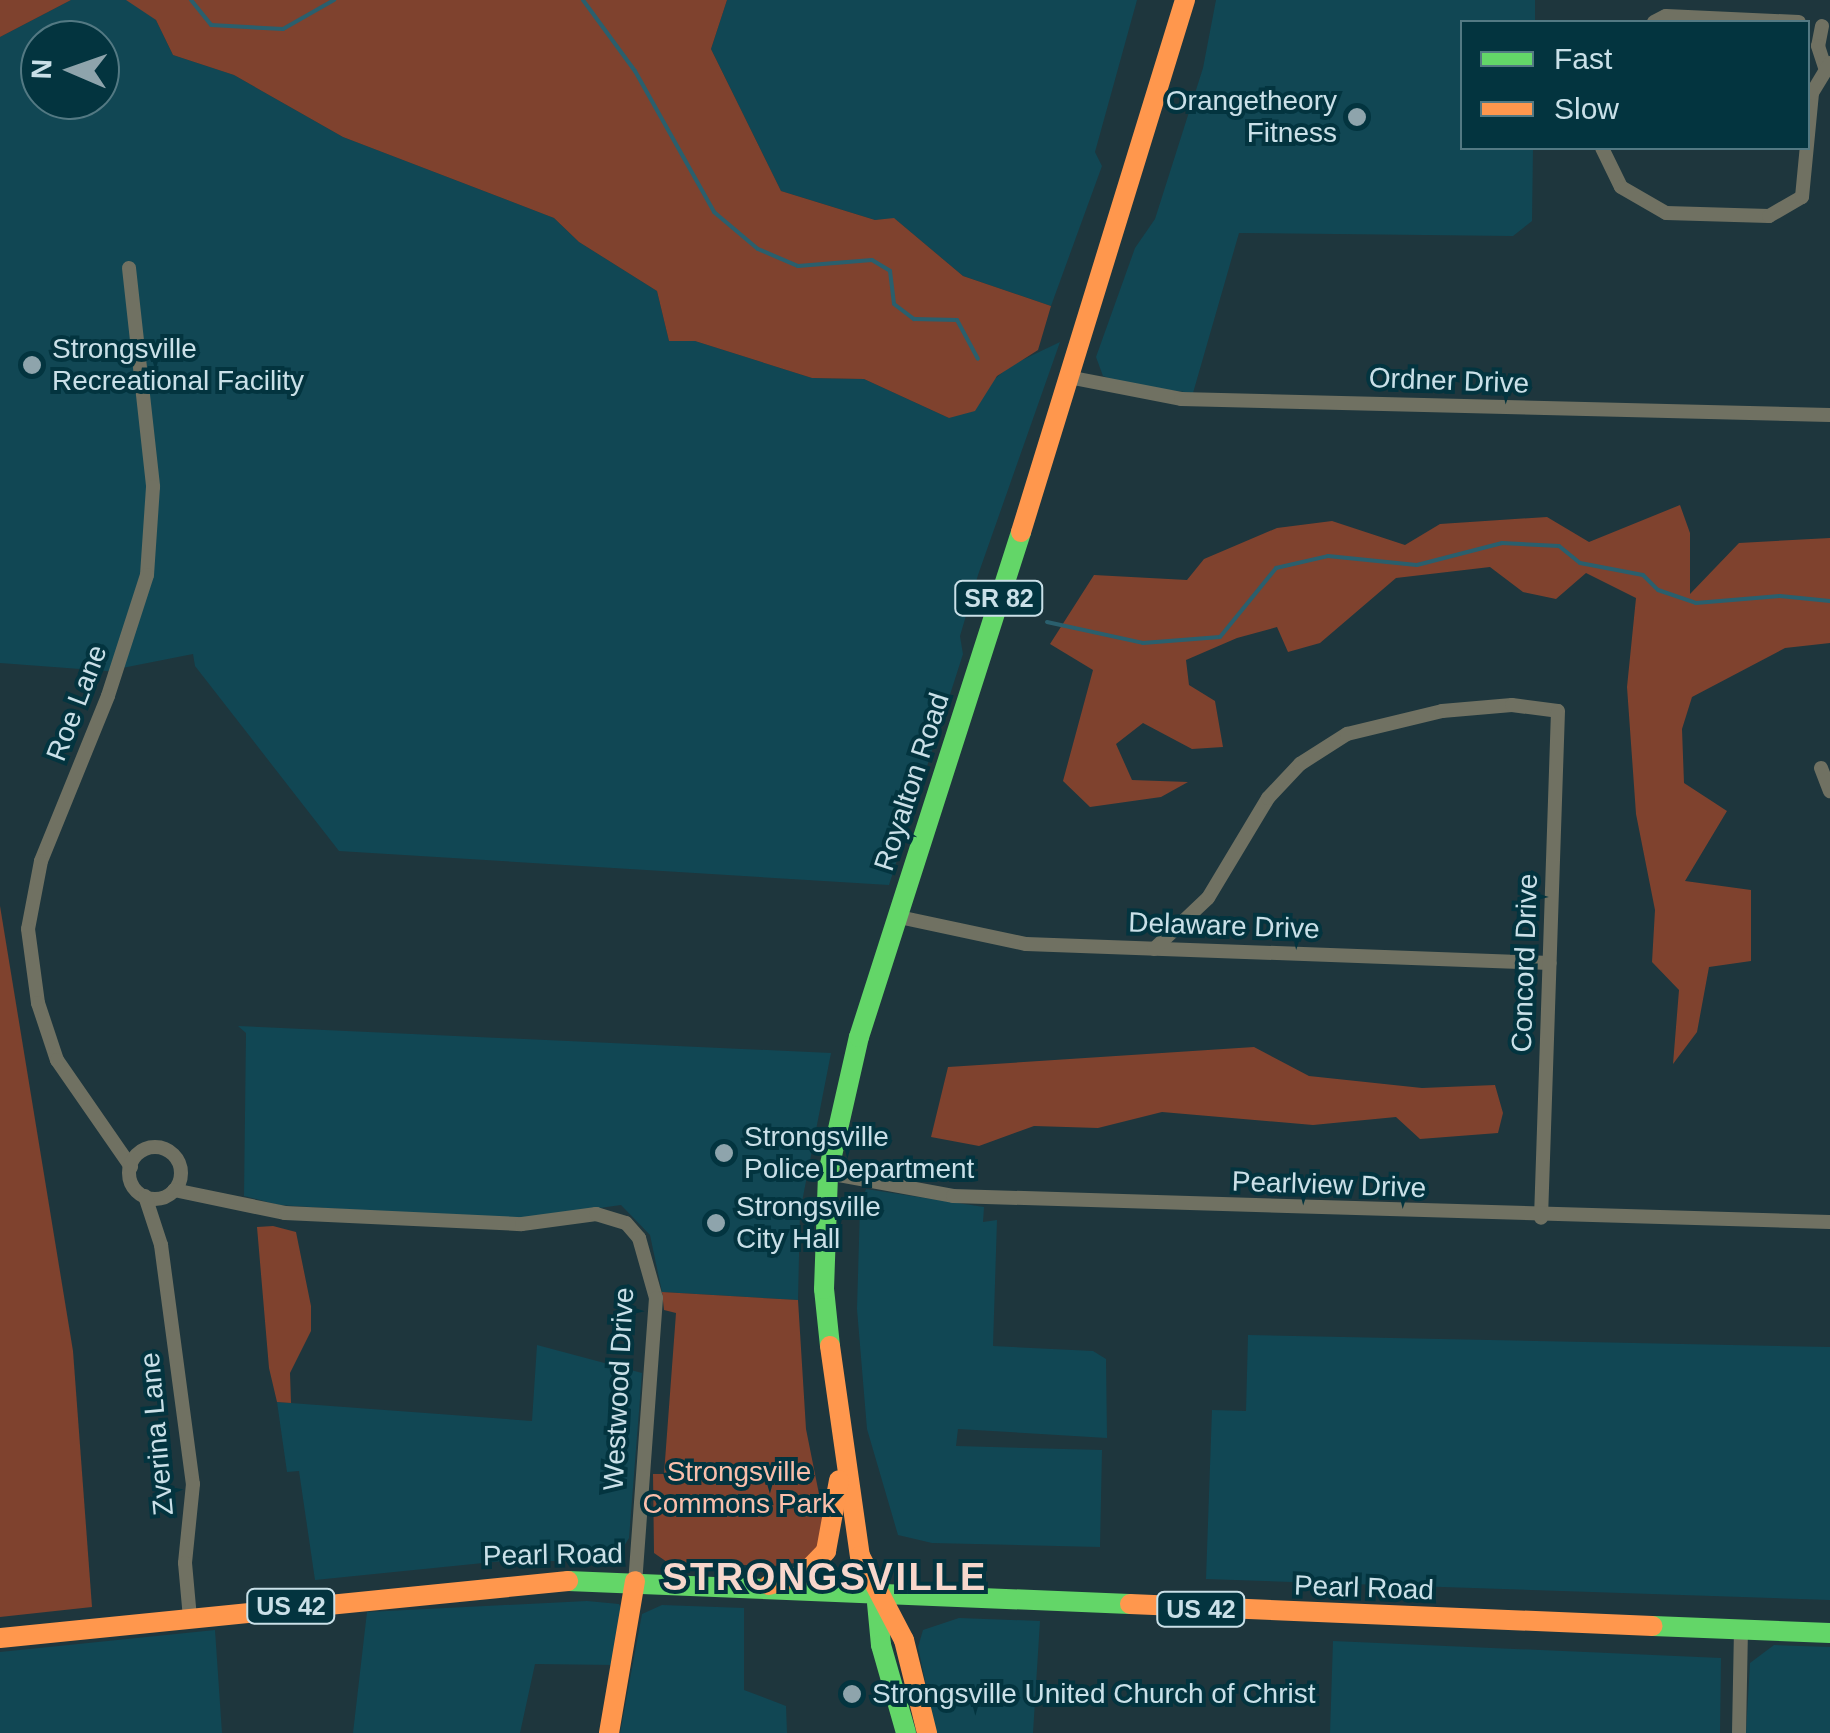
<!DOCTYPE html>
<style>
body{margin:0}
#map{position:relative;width:1830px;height:1733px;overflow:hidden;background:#1e363d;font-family:Arial,sans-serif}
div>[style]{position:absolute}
.built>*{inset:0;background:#114754}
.green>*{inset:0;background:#7f422e}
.stream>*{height:4px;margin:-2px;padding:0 2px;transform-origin:2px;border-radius:2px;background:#2a5f6d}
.street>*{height:14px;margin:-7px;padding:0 7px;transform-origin:7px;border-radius:7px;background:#707162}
.street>.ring{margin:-7px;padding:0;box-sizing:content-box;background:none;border:14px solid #707162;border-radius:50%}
.fast>*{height:20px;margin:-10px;padding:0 10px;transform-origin:10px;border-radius:10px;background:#63d668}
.slow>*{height:20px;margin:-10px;padding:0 10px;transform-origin:10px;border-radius:10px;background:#ff974d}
.dots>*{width:28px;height:28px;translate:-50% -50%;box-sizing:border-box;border:5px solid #03343f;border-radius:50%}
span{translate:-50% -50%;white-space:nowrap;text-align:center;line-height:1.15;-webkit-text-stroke:8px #03343f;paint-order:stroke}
.shield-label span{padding:2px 8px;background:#03343f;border:2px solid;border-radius:8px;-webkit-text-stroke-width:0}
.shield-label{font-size:25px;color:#cae0e8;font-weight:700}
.poi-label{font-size:28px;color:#cae0e8}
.right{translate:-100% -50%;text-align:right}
.left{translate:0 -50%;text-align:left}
.street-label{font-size:28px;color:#cae0e8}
.park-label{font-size:28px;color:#fbbfab}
.district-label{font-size:38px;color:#f8d7cc;font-weight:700;letter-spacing:2.5px}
.legend{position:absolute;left:1460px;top:20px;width:350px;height:130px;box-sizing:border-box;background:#03343f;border:2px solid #537983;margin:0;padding:12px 18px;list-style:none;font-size:30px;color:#cae0e8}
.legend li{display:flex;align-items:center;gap:20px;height:50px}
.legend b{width:50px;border:2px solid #537983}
.north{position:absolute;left:20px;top:20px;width:100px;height:100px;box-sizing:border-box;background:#03343f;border:2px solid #537983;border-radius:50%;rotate:272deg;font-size:28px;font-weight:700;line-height:40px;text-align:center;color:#cae0e8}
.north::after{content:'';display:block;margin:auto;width:35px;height:45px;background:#8ea4ac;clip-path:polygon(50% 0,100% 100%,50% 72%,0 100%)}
</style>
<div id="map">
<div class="built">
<div style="clip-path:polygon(evenodd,71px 0,130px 0,156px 20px,173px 55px,234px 75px,343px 137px,554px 218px,579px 242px,657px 291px,669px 341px,695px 341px,812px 378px,864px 379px,949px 418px,1010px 366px,1060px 342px,978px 575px,960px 636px,963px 654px,889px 885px,339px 851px,195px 666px,193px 654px,107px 671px,0 663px,0 37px,71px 0,40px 40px,100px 40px,100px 100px,40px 100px,40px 40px)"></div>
<div style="clip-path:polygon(727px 0,1137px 0,1095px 152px,1102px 166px,1051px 306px,963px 276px,895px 219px,875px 220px,781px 191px,711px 49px)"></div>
<div style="clip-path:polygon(1216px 0,1535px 0,1535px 22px,1462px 22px,1462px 148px,1533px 148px,1532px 221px,1513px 236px,1239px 233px,1193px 393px,1128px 385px,1103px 376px,1096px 357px,1135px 248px,1155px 219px,1203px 68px)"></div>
<div style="clip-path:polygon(238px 1026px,831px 1053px,800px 1212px,798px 1300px,662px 1292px,650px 1235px,621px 1205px,514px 1220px,279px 1205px,244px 1196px,246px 1033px)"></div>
<div style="clip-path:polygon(866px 1189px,984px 1207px,983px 1222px,997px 1220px,993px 1346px,1093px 1351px,1106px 1359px,1107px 1438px,958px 1429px,956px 1446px,1102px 1450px,1100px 1547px,932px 1543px,898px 1535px,867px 1429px,857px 1309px,860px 1207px)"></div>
<div style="clip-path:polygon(1248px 1335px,1830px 1347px,1830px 1600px,1206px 1579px,1212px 1410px,1246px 1411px)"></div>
<div style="clip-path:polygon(537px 1345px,642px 1373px,629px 1538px,619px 1554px,608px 1561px,503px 1561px,315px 1580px,299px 1471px,287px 1472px,277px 1402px,532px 1421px)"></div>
<div style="clip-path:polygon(587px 1601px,619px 1604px,623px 1612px,616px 1665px,535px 1664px,520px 1733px,353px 1733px,367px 1612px)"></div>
<div style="clip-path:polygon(662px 1605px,744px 1608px,744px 1690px,786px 1706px,787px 1733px,620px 1733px,642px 1614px)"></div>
<div style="clip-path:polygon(959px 1618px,1040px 1621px,1033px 1733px,936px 1733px,918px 1647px,923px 1630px)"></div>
<div style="clip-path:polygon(215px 1630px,222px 1733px,0 1733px,0 1652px)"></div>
<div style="clip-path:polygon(1333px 1641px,1721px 1658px,1720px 1733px,1330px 1733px)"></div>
<div style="clip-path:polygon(1774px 1645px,1830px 1647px,1830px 1733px,1746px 1733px,1750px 1663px)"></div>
</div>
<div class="green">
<div style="clip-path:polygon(0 0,71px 0,0 37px)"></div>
<div style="clip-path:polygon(126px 0,727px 0,711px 49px,781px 191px,875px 220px,894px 218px,963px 276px,1051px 306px,1038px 350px,997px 376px,975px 411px,949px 418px,864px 379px,812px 378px,695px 341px,669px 341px,657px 291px,579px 242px,554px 218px,343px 137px,234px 75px,173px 55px,156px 20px)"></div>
<div style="clip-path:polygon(1680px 505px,1690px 533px,1690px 594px,1739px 543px,1830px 538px,1830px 643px,1785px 648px,1692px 697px,1682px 729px,1684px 783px,1727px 811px,1685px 881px,1751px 890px,1751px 961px,1709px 967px,1697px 1032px,1673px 1064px,1679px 990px,1652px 962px,1655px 910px,1636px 814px,1627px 687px,1636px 598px,1586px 573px,1556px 599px,1523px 592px,1490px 567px,1396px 578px,1320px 643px,1288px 652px,1277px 627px,1237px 638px,1186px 660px,1189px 685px,1215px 701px,1223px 747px,1192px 749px,1143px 723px,1116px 744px,1132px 780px,1188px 782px,1161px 797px,1090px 807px,1063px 781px,1093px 670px,1050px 644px,1094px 575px,1187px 580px,1204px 559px,1277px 528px,1332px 521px,1405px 545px,1440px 524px,1547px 517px,1589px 542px)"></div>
<div style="clip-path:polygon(0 906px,73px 1351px,92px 1607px,0 1617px)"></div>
<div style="clip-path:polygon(1254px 1047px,1309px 1076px,1422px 1088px,1495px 1085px,1503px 1113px,1498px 1133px,1420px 1139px,1396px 1117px,1313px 1125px,1162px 1112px,1098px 1128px,1034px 1126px,979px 1146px,931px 1137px,948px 1067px)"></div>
<div style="clip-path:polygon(273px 1226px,296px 1232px,311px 1306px,311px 1331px,290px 1373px,291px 1403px,277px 1402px,269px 1368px,257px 1227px)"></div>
<div style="clip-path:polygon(662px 1292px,798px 1300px,806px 1429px,824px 1519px,822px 1546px,809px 1561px,774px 1566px,667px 1562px,654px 1553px,653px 1474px,664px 1474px,676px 1313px,664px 1310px)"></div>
</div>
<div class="stream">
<div style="left:191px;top:0;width:32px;rotate:51deg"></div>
<div style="left:211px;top:25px;width:72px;rotate:3.2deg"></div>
<div style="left:283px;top:29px;width:59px;rotate:-29.6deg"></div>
<div style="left:583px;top:0;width:88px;rotate:53.8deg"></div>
<div style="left:635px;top:71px;width:162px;rotate:60.7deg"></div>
<div style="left:714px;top:212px;width:57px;rotate:40.1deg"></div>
<div style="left:758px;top:249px;width:43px;rotate:23deg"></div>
<div style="left:798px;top:266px;width:74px;rotate:-4.6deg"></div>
<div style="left:872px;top:260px;width:21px;rotate:31deg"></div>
<div style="left:890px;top:271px;width:33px;rotate:83deg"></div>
<div style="left:894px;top:304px;width:25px;rotate:37deg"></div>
<div style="left:914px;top:319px;width:43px;rotate:1.3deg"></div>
<div style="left:957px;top:320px;width:44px;rotate:61.7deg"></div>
<div style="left:1047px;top:622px;width:98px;rotate:12.3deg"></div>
<div style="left:1143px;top:643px;width:77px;rotate:-4.5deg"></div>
<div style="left:1220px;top:637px;width:89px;rotate:-50.9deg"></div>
<div style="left:1276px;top:568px;width:53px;rotate:-13deg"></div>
<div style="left:1328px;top:556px;width:89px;rotate:5.8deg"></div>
<div style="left:1417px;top:565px;width:88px;rotate:-14.5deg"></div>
<div style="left:1502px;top:543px;width:57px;rotate:3deg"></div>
<div style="left:1559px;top:546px;width:27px;rotate:39deg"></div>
<div style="left:1580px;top:563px;width:64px;rotate:10.8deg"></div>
<div style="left:1643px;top:575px;width:21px;rotate:45deg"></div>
<div style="left:1658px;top:590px;width:40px;rotate:18.9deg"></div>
<div style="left:1696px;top:603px;width:84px;rotate:-4.8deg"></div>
<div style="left:1780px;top:596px;width:50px;rotate:5.7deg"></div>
</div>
<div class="street">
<div style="left:1654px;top:22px;width:13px;rotate:-27deg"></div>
<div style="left:1666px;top:16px;width:133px;rotate:2.6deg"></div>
<div style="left:1822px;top:26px;width:20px;rotate:101deg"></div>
<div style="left:1818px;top:46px;width:22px;rotate:72deg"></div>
<div style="left:1602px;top:148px;width:43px;rotate:64deg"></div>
<div style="left:1621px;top:187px;width:52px;rotate:30deg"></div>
<div style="left:1666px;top:213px;width:103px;rotate:1.7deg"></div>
<div style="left:1769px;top:216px;width:38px;rotate:-30deg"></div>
<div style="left:1802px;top:197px;width:104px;rotate:-84.5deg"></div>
<div style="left:1812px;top:93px;width:35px;rotate:-59deg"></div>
<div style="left:129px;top:268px;width:220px;rotate:83.7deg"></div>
<div style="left:153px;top:487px;width:88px;rotate:93.9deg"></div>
<div style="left:147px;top:575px;width:127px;rotate:107.9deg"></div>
<div style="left:108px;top:696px;width:178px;rotate:112.1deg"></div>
<div style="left:41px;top:861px;width:69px;rotate:100.8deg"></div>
<div style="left:28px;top:929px;width:75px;rotate:82.3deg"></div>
<div style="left:38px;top:1003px;width:60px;rotate:71.6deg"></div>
<div style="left:57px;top:1060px;width:130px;rotate:55.3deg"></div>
<div style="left:1068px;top:377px;width:115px;rotate:11deg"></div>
<div style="left:1181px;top:399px;width:649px;rotate:1.41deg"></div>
<div style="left:1821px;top:768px;width:25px;rotate:69deg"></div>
<div style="left:899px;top:917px;width:130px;rotate:12deg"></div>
<div style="left:1026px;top:944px;width:524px;rotate:2.08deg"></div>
<div style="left:1154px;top:949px;width:74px;rotate:-43.4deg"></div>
<div style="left:1208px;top:898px;width:117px;rotate:-59deg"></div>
<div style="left:1268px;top:798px;width:47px;rotate:-46.7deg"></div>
<div style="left:1300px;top:764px;width:56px;rotate:-32.6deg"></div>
<div style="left:1347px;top:734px;width:98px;rotate:-13.6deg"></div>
<div style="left:1442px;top:711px;width:70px;rotate:-4.9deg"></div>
<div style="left:1512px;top:705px;width:46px;rotate:7.4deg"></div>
<div style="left:1558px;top:711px;width:507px;rotate:91.92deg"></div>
<div class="ring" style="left:129px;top:1147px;width:38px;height:38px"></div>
<div style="left:828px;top:1173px;width:127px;rotate:10.4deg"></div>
<div style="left:953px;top:1196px;width:877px;rotate:1.7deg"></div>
<div style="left:174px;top:1190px;width:113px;rotate:11.7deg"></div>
<div style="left:285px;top:1213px;width:237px;rotate:2.7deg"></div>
<div style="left:522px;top:1224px;width:75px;rotate:-7.7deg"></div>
<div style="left:596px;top:1214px;width:31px;rotate:17deg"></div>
<div style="left:626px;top:1223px;width:20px;rotate:49deg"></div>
<div style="left:639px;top:1238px;width:62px;rotate:74.2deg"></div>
<div style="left:656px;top:1298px;width:284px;rotate:94.2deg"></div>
<div style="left:145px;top:1196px;width:52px;rotate:71.9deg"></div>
<div style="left:161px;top:1245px;width:241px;rotate:82.4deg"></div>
<div style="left:193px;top:1484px;width:79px;rotate:95.8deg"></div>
<div style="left:185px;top:1563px;width:55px;rotate:84.8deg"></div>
<div style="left:1739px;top:1733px;width:103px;rotate:-88.9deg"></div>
</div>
<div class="fast">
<div style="left:830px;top:1346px;width:57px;rotate:-96deg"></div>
<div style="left:824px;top:1289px;width:116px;rotate:-88deg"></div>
<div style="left:828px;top:1173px;width:139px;rotate:-77.2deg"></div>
<div style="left:859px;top:1037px;width:530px;rotate:-72.21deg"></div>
<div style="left:568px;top:1581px;width:562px;rotate:2.34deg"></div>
<div style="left:877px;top:1603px;width:42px;rotate:84.6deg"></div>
<div style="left:881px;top:1645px;width:91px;rotate:74.1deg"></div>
<div style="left:1653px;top:1626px;width:177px;rotate:2.3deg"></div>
</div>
<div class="slow">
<div style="left:1021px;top:532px;width:557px;rotate:-72.87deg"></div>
<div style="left:830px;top:1346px;width:212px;rotate:81.9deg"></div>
<div style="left:860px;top:1556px;width:95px;rotate:62.4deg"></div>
<div style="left:904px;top:1640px;width:96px;rotate:76.1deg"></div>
<div style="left:769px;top:1585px;width:37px;rotate:-17deg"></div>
<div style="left:804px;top:1574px;width:32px;rotate:-46deg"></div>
<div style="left:826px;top:1551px;width:72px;rotate:-79.6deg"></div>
<div style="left:1130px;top:1604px;width:523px;rotate:2.41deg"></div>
<div style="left:0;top:1638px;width:571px;rotate:-5.73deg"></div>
<div style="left:609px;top:1733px;width:154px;rotate:-80.3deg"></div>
</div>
<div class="dots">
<div style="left:1357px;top:117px;background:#8ea4ac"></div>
<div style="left:32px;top:365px;background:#8ea4ac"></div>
<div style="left:724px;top:1153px;background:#8ea4ac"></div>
<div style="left:716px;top:1223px;background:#8ea4ac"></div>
<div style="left:852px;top:1694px;background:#8ea4ac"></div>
</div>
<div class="shield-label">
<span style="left:999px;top:598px">SR 82</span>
<span style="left:291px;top:1606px">US 42</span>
<span style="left:1201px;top:1609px">US 42</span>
</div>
<div class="poi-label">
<span class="right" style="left:1337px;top:117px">Orangetheory<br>Fitness</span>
<span class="left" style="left:52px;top:365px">Strongsville<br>Recreational Facility</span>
<span class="left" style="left:744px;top:1153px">Strongsville<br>Police Department</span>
<span class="left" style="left:736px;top:1223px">Strongsville<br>City Hall</span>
<span class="left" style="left:872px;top:1694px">Strongsville United Church of Christ</span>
</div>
<div class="street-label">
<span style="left:1449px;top:381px;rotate:2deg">Ordner Drive</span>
<span style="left:77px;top:703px;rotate:-69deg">Roe Lane</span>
<span style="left:912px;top:782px;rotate:-72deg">Royalton Road</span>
<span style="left:1224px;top:926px;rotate:2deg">Delaware Drive</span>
<span style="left:1525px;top:963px;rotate:-88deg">Concord Drive</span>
<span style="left:1329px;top:1185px;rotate:2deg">Pearlview Drive</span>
<span style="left:619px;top:1389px;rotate:-87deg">Westwood Drive</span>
<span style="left:157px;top:1434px;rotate:-95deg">Zverina Lane</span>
<span style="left:553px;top:1555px;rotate:-1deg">Pearl Road</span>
<span style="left:1364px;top:1588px;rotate:2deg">Pearl Road</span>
</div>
<div class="park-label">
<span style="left:739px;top:1488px">Strongsville<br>Commons Park</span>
</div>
<div class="district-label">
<span style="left:825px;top:1578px">STRONGSVILLE</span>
</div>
<ul class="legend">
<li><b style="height:12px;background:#63d668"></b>Fast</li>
<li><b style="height:12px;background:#ff974d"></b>Slow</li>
</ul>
<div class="north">N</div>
</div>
